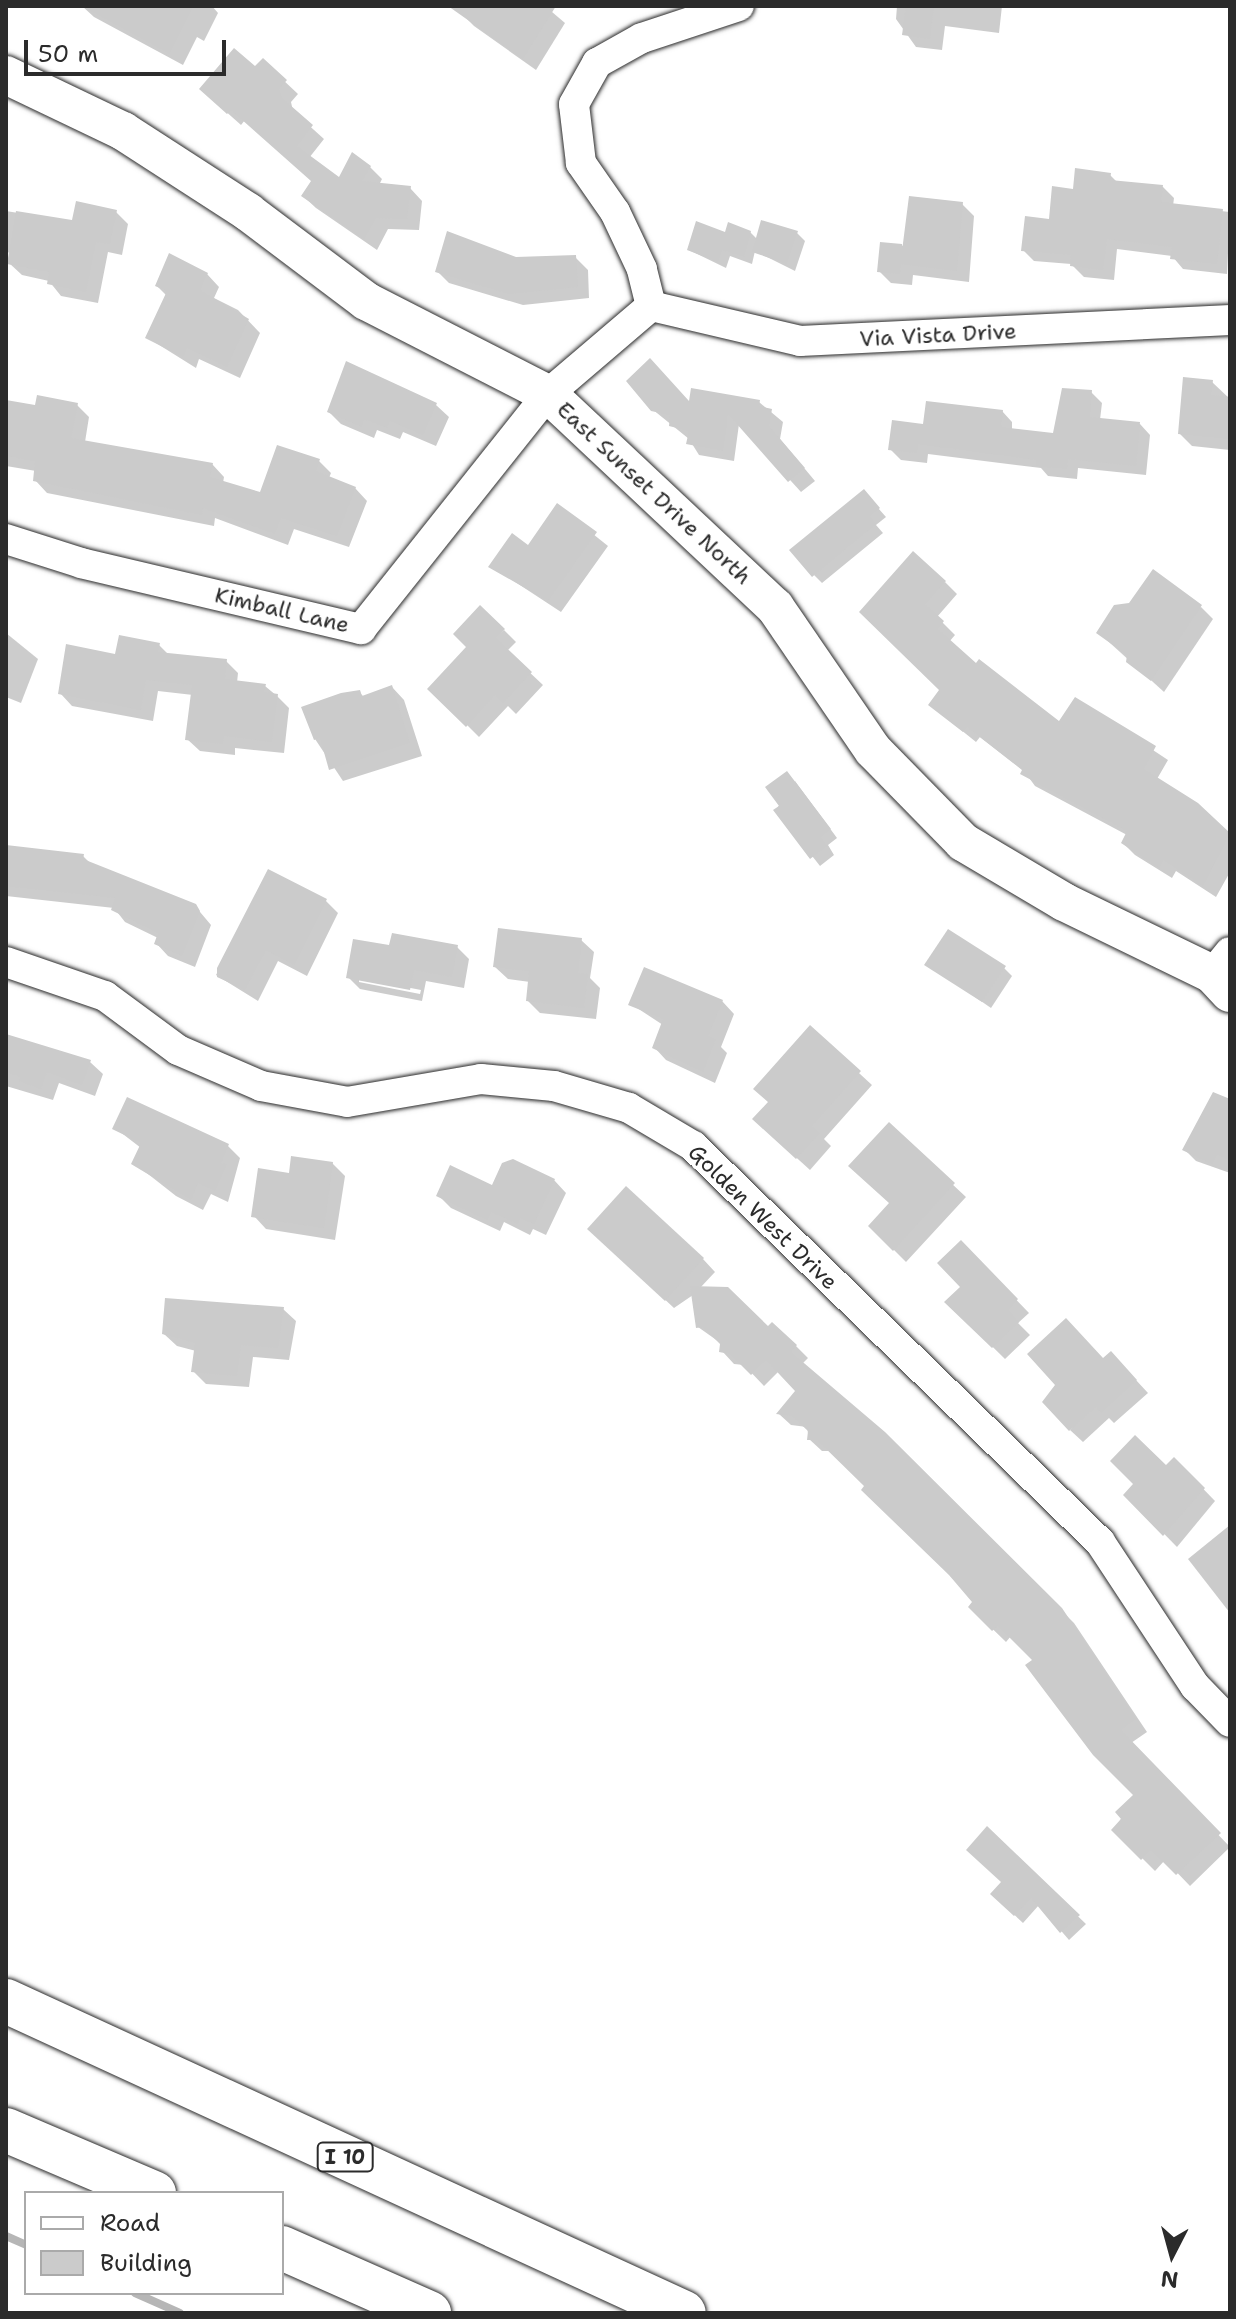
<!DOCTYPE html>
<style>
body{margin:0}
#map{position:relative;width:1236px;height:2319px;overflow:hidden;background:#fff;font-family:"Shantell Sans",sans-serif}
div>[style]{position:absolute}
.shadow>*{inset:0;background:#0003}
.stream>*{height:8px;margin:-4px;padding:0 4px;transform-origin:4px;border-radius:4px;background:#b6b6b6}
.building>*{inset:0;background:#cbcbcb}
.roads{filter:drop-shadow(0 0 2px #2b2b2b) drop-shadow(0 0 2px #2b2b2b)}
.minor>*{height:30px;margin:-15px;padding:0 15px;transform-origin:15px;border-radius:15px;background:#fff}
.tertiary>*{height:38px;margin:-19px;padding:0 19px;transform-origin:19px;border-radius:19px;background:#fff}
.motorway>*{height:44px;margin:-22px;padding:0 22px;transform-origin:22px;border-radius:22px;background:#fff}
span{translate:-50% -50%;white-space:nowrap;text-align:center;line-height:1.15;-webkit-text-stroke:7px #fff;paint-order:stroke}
.shield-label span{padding:2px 6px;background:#fff;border:2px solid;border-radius:6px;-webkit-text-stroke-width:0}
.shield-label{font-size:20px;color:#2b2b2b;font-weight:700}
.street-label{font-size:22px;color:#2b2b2b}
.frame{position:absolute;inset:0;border:8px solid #2b2b2b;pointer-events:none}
.legend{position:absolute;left:24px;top:2191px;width:260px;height:104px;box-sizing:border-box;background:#fff;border:2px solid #aaa;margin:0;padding:10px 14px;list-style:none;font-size:24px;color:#2b2b2b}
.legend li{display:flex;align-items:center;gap:16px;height:40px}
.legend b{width:40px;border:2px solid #aaa}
.north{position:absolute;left:1132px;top:2215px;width:80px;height:80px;-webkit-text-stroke:6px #fff;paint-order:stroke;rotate:186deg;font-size:22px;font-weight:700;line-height:32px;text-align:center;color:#2b2b2b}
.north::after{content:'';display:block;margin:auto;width:28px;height:36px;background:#2b2b2b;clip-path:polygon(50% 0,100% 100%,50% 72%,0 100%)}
.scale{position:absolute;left:24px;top:40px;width:202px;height:36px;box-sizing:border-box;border:4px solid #2b2b2b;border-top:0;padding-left:10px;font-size:24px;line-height:28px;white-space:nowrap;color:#2b2b2b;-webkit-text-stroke:6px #fff;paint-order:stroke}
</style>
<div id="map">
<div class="shadow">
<div style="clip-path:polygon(82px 6px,212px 6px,218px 13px,204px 41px,197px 37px,183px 65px,94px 17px)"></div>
<div style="clip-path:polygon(467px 6px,545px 6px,565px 23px,536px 70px,474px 26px,462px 14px)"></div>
<div style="clip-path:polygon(897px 6px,1002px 6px,999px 33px,945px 26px,942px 50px,916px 47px,896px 19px)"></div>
<div style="clip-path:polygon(263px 61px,298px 94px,291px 102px,293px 111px,324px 139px,309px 158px,339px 179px,370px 167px,382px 179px,379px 185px,410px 188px,422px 201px,419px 230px,388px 229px,377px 250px,316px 208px,303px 196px,313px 181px,245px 120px,241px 125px,214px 101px)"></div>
<div style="clip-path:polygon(1110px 175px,1118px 183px,1163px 187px,1174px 198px,1173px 206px,1230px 212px,1227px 274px,1183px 269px,1172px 256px,1117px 249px,1114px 280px,1084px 277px,1071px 264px,1034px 261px,1023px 250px,1075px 191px)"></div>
<div style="clip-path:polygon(962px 204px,974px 216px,969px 282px,913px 275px,912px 285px,891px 283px,879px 271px,902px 246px)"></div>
<div style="clip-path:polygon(6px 211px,74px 222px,116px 212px,128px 224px,122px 255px,108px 252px,98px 303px,61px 296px,49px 281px,22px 275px,9px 263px,11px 253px,6px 252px)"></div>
<div style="clip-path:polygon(750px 232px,758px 240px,797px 233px,805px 241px,795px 271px,755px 251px,752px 264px,730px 256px,726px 268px,689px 250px,726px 234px)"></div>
<div style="clip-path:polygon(448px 234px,515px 259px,575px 257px,588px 270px,589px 298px,523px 305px,449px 283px,437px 271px)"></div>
<div style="clip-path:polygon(207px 274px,219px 287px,214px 298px,238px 310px,260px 333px,240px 378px,199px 359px,196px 368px,148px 338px,167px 296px,157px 286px)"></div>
<div style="clip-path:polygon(347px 364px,436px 405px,449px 417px,436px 446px,403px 432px,400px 439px,377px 430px,374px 438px,341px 424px,329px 412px)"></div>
<div style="clip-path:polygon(1212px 382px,1230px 399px,1230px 450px,1192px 446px,1180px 434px)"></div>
<div style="clip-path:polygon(1091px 392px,1102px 403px,1100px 420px,1140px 424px,1150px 435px,1146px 475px,1078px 468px,1077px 479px,1048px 476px,1041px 468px,928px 454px,927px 463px,901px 460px,890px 449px,925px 427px,1002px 411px,1012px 422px,1012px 431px,1055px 435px)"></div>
<div style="clip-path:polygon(6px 402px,36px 407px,77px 405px,89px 417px,85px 442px,212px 464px,224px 477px,223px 483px,261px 495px,319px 461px,331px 473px,329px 478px,355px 488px,367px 501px,349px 547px,294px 529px,288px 545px,215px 518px,214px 526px,47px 493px,35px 480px,36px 471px,6px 466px)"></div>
<div style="clip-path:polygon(759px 402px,783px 422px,780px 439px,815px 481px,801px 492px,739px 424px,734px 461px,699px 455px,689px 439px,652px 409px)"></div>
<div style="clip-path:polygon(871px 500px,886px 517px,876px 525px,883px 533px,822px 583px,814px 575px)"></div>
<div style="clip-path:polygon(558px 506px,608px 546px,561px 612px,491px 566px,529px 547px)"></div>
<div style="clip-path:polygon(945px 582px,957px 594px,937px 617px,955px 635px,949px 642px,976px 666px,1059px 724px,1076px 699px,1168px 760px,1157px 779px,1197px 805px,1230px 836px,1230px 872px,1216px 897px,1176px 871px,1172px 878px,1135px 855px,1123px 843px,1127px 835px,1035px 786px,1024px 771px,980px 737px,976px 742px,930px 705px,942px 690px,861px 612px)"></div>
<div style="clip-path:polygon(1201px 607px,1213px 619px,1164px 692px,1099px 633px)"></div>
<div style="clip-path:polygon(504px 630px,516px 642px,507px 651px,543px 685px,516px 714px,508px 706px,479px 737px,430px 688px)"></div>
<div style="clip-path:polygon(6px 633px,38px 659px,21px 703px,6px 697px)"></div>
<div style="clip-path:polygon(159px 645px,169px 655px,226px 661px,238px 673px,237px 683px,265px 686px,277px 696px,289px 708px,284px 753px,235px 748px,235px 755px,200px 751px,187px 739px,193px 695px,158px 691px,153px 721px,72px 706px,60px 693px,117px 656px)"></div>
<div style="clip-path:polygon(392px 687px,404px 700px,422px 756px,343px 781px,315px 739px,359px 692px,364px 697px)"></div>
<div style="clip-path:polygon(795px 781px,837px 838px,828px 845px,834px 855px,820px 866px,776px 810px)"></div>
<div style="clip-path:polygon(6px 847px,83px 856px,92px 865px,195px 906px,211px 925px,195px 967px,168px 956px,156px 943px,158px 938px,125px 922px,114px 908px,6px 896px)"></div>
<div style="clip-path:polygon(269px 872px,326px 901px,338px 913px,307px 976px,278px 961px,258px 1001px,216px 975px)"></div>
<div style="clip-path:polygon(581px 940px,594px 952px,590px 978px,600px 988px,596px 1019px,540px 1013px,528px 1001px,530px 982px,508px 979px,495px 967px)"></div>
<div style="clip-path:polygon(evenodd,457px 947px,469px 959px,464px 988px,426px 981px,422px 1001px,360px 989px,348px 977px,391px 948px,457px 947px,359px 978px,421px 990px,420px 994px,359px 982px,359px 978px)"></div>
<div style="clip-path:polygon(927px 964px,1004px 968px,1012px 976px,991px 1008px)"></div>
<div style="clip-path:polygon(722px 1001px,734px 1014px,721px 1047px,727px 1053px,715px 1083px,666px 1060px,654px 1047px,663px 1025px,631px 1004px)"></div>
<div style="clip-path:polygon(810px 1028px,872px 1085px,824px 1139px,831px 1146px,810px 1170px,767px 1131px,770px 1103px)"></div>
<div style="clip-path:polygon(6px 1036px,90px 1062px,103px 1074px,95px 1096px,59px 1083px,53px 1100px,6px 1086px)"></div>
<div style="clip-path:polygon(1230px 1102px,1230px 1173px,1196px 1161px,1185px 1150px)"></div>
<div style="clip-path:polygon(889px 1125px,966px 1197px,906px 1262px,870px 1226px,891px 1204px)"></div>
<div style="clip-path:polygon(115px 1128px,228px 1146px,240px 1158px,228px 1202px,211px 1194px,203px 1210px,176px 1196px,134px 1163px,141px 1148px)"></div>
<div style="clip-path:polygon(332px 1163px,345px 1176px,335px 1240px,266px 1229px,254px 1216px,290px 1175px)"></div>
<div style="clip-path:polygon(554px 1180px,566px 1193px,546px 1235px,533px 1229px,530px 1235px,504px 1222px,500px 1231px,451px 1208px,438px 1195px)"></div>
<div style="clip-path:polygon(602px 1241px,703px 1259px,715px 1272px,700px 1288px,796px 1346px,808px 1358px,802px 1364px,884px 1434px,1074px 1623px,1147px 1732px,1131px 1743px,1230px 1847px,1190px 1886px,1165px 1860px,1155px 1871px,1114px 1830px,1136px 1795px,1035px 1660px,1011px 1636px,1006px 1642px,970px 1607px,975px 1602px,832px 1451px,822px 1451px,809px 1439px,807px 1427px,791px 1425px,779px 1414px,798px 1391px,779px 1371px,764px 1386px,744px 1365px,734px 1364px,722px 1351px,722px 1344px,698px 1327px,693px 1295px,674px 1308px)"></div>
<div style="clip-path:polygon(961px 1242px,1029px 1313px,1018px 1323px,1030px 1335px,1005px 1359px,947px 1302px,962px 1287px)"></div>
<div style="clip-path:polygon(283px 1309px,296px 1321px,289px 1360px,253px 1357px,249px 1387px,206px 1384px,194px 1372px,196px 1351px,177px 1346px,164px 1334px)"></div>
<div style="clip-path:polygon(1123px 1366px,1148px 1393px,1114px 1423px,1109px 1418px,1083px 1442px,1070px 1430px)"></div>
<div style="clip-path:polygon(1166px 1468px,1186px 1471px,1215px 1501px,1177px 1547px,1126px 1495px)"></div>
<div style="clip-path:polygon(987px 1829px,1086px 1924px,1069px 1940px,1039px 1905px,1023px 1923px,992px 1894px,1003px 1882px)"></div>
</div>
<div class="stream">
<div style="left:6px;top:2236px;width:22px;rotate:24deg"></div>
<div style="left:135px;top:2293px;width:49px;rotate:24deg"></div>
</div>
<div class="building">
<div style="clip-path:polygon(82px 6px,194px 6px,170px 54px)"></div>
<div style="clip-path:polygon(448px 6px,556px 6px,523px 59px)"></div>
<div style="clip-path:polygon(906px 6px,934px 6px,930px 39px,902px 35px)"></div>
<div style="clip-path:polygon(234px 48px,255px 66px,263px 58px,287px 80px,279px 89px,282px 98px,313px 125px,297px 146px,339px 177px,352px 152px,371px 166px,362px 181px,411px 186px,407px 219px,376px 218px,364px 239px,301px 196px,311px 181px,231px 110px,227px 114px,199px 89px)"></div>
<div style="clip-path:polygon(1075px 168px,1111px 173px,1110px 180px,1163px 185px,1161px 202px,1223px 209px,1217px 264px,1170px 259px,1172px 247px,1107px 239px,1103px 270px,1070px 266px,1071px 255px,1021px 251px,1025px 216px,1049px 219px,1052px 186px,1073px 189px)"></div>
<div style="clip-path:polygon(909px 196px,963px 202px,957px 271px,901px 264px,900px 274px,877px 272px,880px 242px,902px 244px,902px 251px)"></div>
<div style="clip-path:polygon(76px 201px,117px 210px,110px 244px,96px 242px,86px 292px,47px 284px,49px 272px,7px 264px,16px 211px,72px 220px)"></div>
<div style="clip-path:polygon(761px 220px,798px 231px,787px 264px,752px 252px)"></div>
<div style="clip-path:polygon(696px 221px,725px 232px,728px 222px,751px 231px,744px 257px,722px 250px,718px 262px,687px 250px)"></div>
<div style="clip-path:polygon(447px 231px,516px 257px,576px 255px,578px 287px,509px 294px,435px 272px)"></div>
<div style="clip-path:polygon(169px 253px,208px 273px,200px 290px,249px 319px,227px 367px,187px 348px,183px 357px,145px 338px,167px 291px,155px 286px)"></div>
<div style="clip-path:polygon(650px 358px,689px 401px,691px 388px,760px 400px,759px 406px,772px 409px,769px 426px,805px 468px,788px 482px,728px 414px,723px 451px,686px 444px,689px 431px,669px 426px,670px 415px,651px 411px,626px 381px)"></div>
<div style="clip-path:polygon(346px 361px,437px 403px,423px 435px,390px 421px,387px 428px,364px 419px,362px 427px,327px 412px)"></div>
<div style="clip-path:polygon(1183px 377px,1213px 380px,1211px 395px,1230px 397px,1230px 439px,1178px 434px)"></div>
<div style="clip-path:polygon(1062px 388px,1092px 390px,1090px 417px,1140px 422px,1136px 466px,1068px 459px,1067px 469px,1036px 466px,1036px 460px,918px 444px,917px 453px,888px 450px,892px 420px,923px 424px,926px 401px,1003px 410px,1001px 427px,1053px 433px)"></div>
<div style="clip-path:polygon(37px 395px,78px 403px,71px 438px,213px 463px,210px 477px,260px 492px,277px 445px,320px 459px,316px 471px,356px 487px,337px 536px,281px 518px,275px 534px,203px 508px,202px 515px,33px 481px,35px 461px,6px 456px,6px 400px,35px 405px)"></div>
<div style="clip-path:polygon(864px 489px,880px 508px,870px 516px,876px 524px,812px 577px,789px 550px)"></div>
<div style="clip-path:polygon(557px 503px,597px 532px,548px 601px,488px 567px,512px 533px,528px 545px)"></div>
<div style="clip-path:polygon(913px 551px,946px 581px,925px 604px,944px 621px,938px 629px,976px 663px,979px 659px,1059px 721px,1075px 697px,1156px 746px,1144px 769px,1198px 803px,1230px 833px,1203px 886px,1163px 860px,1159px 868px,1121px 843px,1127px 831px,1020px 774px,1022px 770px,967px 727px,963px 732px,928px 705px,939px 690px,859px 612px)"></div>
<div style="clip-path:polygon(1153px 569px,1202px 605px,1151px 681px,1126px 662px,1127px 655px,1096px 633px,1114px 605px,1129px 603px)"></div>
<div style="clip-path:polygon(480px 605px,505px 629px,496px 638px,532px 672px,503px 703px,495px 695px,466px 727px,427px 689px,466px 647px,453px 634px)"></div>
<div style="clip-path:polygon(119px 635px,160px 643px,158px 652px,227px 659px,225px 679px,266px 684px,264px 692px,278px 694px,272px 742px,224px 736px,223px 744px,185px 740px,192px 685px,146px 680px,141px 710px,58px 694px,66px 644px,115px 654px)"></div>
<div style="clip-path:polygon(392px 685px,410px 743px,329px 770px,320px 738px,314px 740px,301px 707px,341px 693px,360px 690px,362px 696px)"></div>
<div style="clip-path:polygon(787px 771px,831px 829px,821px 837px,827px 846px,810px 859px,773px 810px,779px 806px,765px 787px)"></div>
<div style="clip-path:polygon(6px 845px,84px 854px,83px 859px,196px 904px,200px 911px,182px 956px,154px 944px,158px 933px,111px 910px,115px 898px,6px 886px)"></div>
<div style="clip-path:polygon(268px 869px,327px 899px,294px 965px,266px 950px,245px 990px,217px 977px,217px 968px)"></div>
<div style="clip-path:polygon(498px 928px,582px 938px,578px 973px,588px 974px,584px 1008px,526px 1001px,529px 971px,493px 967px)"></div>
<div style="clip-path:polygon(948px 929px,1006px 966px,982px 1002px,924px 965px)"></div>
<div style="clip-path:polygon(392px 933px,458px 945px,452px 977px,414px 970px,410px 990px,346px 978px,353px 939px,389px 945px)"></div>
<div style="clip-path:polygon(644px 967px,723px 1000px,708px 1036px,716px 1039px,703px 1072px,652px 1048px,663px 1019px,628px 1005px)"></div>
<div style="clip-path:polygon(810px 1025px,861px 1071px,812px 1126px,820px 1133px,796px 1159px,752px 1119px,768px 1102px,753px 1089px)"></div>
<div style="clip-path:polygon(6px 1034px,91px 1060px,82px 1085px,47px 1072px,41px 1089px,19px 1081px,20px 1077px,6px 1072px)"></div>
<div style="clip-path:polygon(1213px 1092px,1230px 1099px,1230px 1161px,1217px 1154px,1212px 1164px,1182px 1150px)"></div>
<div style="clip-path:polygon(127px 1097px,229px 1144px,221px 1163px,227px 1164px,215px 1191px,198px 1183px,191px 1200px,131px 1164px,141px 1143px,112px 1129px)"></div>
<div style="clip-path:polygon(889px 1122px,955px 1183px,893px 1251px,868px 1226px,889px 1203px,848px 1166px)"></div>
<div style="clip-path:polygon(291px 1156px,333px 1162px,324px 1228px,251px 1217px,258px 1168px,289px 1173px)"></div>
<div style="clip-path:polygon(513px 1159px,555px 1179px,534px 1224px,520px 1218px,518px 1224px,491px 1212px,487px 1220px,436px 1196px,450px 1165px,492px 1185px,502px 1163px)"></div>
<div style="clip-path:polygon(626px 1186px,704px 1258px,665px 1301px,587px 1229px)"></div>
<div style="clip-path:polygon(961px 1240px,1018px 1299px,1008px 1310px,1019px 1322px,992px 1348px,944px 1302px,960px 1287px,937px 1263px)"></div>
<div style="clip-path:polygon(690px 1286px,728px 1287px,768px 1326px,772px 1322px,797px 1345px,791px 1352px,885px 1432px,1062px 1608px,1136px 1719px,1121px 1730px,1221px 1833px,1176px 1875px,1151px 1850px,1141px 1860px,1111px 1830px,1121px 1819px,1115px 1812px,1133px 1795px,1093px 1755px,1025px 1665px,1032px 1660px,998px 1626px,992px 1631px,968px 1607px,972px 1602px,949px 1575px,861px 1490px,864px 1486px,817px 1440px,807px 1440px,808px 1431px,792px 1416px,776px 1414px,795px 1391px,766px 1360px,751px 1375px,730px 1354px,719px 1352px,720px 1344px,703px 1327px,696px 1328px)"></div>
<div style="clip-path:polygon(165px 1298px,284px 1307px,278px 1348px,241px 1345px,237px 1376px,191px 1372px,195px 1343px,162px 1334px)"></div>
<div style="clip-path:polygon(1066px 1318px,1103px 1358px,1111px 1351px,1137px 1380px,1101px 1413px,1096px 1407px,1069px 1431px,1042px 1402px,1055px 1385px,1027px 1354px)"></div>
<div style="clip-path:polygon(1135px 1435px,1166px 1465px,1174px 1457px,1205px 1488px,1163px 1536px,1123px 1495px,1133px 1484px,1110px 1461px)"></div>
<div style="clip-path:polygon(1230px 1525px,1230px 1613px,1188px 1559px)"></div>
<div style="clip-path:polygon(987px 1826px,1080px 1915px,1060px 1933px,1031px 1898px,1014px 1916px,990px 1894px,1001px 1882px,966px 1850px)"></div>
</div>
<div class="roads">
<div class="minor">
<div style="left:651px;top:306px;width:153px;rotate:13.2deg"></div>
<div style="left:800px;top:341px;width:431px;rotate:-2.8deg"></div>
<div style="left:6px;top:539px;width:79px;rotate:17.7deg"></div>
<div style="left:81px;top:563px;width:288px;rotate:13.3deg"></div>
<div style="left:361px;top:629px;width:300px;rotate:-51.5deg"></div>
<div style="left:548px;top:394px;width:135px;rotate:-40.5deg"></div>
<div style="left:651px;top:306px;width:38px;rotate:-104deg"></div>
<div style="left:642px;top:269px;width:63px;rotate:-115.3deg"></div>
<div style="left:615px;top:212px;width:60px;rotate:-124.8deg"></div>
<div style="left:581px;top:163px;width:59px;rotate:-96.8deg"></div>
<div style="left:574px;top:104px;width:47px;rotate:-60.7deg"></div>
<div style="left:597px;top:63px;width:51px;rotate:-29.1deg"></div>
<div style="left:642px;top:38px;width:102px;rotate:-18.3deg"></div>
<div style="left:6px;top:962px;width:105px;rotate:19deg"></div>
<div style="left:105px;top:996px;width:91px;rotate:36.5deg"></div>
<div style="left:178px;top:1050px;width:90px;rotate:23.4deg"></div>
<div style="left:261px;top:1086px;width:87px;rotate:10.5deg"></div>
<div style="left:347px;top:1102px;width:136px;rotate:-9.7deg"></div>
<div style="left:481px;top:1079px;width:73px;rotate:5.5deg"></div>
<div style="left:554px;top:1086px;width:78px;rotate:16.3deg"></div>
<div style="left:629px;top:1108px;width:74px;rotate:30.7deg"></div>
<div style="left:693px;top:1146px;width:568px;rotate:44.22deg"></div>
<div style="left:1100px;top:1542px;width:173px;rotate:56.6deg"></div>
<div style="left:1195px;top:1686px;width:50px;rotate:45.8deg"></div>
<div style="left:1212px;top:974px;width:28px;rotate:-51deg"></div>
</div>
<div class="tertiary">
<div style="left:6px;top:75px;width:130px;rotate:25.6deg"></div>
<div style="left:123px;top:131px;width:149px;rotate:32.9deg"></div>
<div style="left:248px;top:212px;width:148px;rotate:37deg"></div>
<div style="left:366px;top:301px;width:204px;rotate:27.1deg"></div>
<div style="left:548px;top:394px;width:311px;rotate:43.2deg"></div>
<div style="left:775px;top:607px;width:173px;rotate:55.6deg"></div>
<div style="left:873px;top:750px;width:129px;rotate:45.6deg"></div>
<div style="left:963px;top:842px;width:117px;rotate:30.7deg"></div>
<div style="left:1064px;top:902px;width:165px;rotate:25.9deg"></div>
<div style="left:1212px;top:974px;width:26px;rotate:47deg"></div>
</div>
<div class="motorway">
<div style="left:6px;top:2001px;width:746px;rotate:24.71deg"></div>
<div style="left:6px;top:2130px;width:161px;rotate:23.1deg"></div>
<div style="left:282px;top:2248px;width:161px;rotate:23.9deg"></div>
</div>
</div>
<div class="shield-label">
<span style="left:345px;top:2157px">I 10</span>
</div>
<div class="street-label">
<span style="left:938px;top:335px;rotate:-3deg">Via Vista Drive</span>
<span style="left:654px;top:493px;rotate:43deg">East Sunset Drive North</span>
<span style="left:282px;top:610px;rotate:13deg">Kimball Lane</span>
<span style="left:763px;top:1217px;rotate:44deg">Golden West Drive</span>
</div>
<div class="frame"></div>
<ul class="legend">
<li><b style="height:10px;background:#fff"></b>Road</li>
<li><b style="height:22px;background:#cbcbcb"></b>Building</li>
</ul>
<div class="north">N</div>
<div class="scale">50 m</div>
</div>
